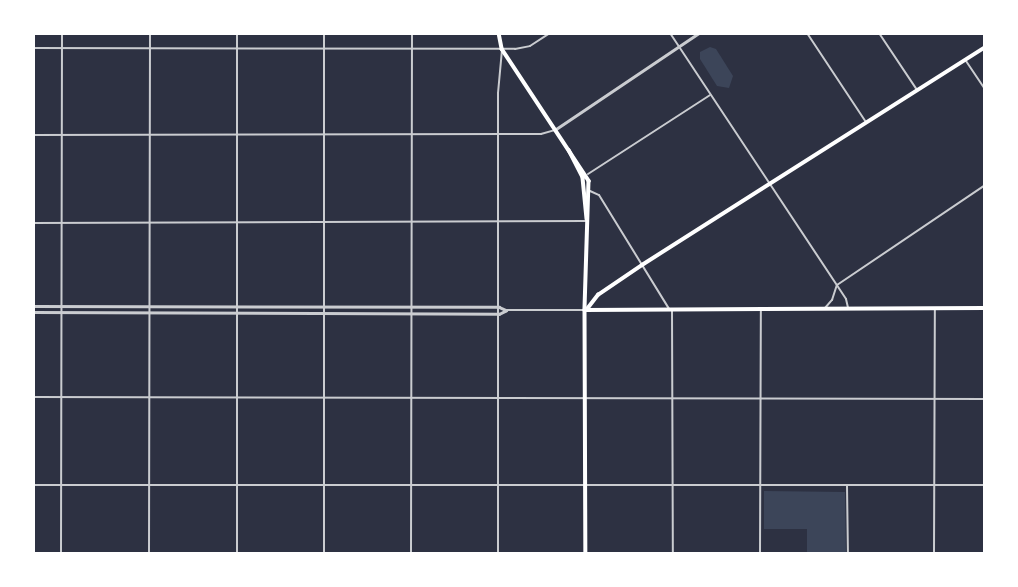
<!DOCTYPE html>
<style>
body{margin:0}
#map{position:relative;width:1018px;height:587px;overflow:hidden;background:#2d3142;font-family:Poppins,sans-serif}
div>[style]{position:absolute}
.green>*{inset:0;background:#3c4559}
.minor>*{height:2px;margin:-1px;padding:0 1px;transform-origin:1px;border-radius:1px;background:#caccd0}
.tertiary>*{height:2.5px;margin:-1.25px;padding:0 1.25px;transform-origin:1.25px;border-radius:1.25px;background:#caccd0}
.secondary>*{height:3.5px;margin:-1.75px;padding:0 1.75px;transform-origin:1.75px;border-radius:1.75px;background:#fff}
span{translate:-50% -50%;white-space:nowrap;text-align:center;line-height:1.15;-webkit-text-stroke:5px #fff;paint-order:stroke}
.frame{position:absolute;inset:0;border:35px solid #fff;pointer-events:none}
</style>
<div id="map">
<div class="green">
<div style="clip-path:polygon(710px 47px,716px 49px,733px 76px,729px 88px,717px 86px,700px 59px,700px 52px)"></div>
<div style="clip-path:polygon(764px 491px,845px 492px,846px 554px,807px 554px,807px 529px,764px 529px)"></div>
</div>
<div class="minor">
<div style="left:237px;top:33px;width:521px;rotate:90deg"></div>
<div style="left:670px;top:33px;width:319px;rotate:56.5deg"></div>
<div style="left:846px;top:299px;width:9px;rotate:77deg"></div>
<div style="left:807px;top:33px;width:107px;rotate:56.5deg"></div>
<div style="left:879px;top:33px;width:69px;rotate:56.3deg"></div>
<div style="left:33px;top:48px;width:482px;rotate:0.1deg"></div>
<div style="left:515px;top:49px;width:15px;rotate:-11deg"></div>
<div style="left:530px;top:46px;width:24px;rotate:-33deg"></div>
<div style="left:966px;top:61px;width:34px;rotate:56deg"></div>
<div style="left:33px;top:135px;width:508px;rotate:-0.11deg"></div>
<div style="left:541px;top:134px;width:15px;rotate:-16deg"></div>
<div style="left:588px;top:174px;width:145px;rotate:-32.9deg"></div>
<div style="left:590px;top:191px;width:10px;rotate:24deg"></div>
<div style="left:599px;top:195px;width:134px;rotate:58.4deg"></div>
<div style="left:33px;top:223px;width:553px;rotate:-0.21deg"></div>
<div style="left:825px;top:308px;width:11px;rotate:-49deg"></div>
<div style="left:832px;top:300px;width:16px;rotate:-72deg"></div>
<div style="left:837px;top:285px;width:179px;rotate:-34deg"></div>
<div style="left:672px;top:311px;width:243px;rotate:89.8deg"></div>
<div style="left:33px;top:397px;width:952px;rotate:0.12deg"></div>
<div style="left:33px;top:485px;width:952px"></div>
<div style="left:847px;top:486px;width:68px;rotate:89.2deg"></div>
<div style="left:61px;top:554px;width:521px;rotate:-89.89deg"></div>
<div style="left:149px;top:554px;width:521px;rotate:-89.89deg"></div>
<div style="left:324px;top:554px;width:521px;rotate:-90deg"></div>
<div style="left:411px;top:554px;width:521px;rotate:-89.89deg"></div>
<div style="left:498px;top:554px;width:461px;rotate:-90deg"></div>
<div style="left:498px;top:93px;width:43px;rotate:-84.7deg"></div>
<div style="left:760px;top:554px;width:243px;rotate:-89.8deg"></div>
<div style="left:934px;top:554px;width:244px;rotate:-89.8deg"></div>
</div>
<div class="tertiary">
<div style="left:556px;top:129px;width:172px;rotate:-33.9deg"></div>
<div style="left:33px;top:306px;width:466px;rotate:0.1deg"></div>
<div style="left:499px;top:307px;width:8px;rotate:23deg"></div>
<div style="left:506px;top:310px;width:79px"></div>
<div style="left:33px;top:312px;width:466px;rotate:0.2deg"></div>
<div style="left:499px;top:314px;width:7px;rotate:-27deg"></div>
</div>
<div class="secondary">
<div style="left:499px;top:33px;width:16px;rotate:79deg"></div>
<div style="left:502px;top:49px;width:158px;rotate:56.6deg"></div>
<div style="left:589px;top:181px;width:129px;rotate:91.8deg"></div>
<div style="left:585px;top:310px;width:244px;rotate:89.8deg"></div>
<div style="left:569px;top:150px;width:31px;rotate:63deg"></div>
<div style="left:583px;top:178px;width:41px;rotate:84.4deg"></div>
<div style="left:587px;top:309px;width:18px;rotate:-52deg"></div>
<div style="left:598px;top:295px;width:53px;rotate:-34.3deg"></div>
<div style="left:642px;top:265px;width:406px;rotate:-32.4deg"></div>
<div style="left:585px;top:310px;width:400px;rotate:-0.3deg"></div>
</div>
<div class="frame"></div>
</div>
